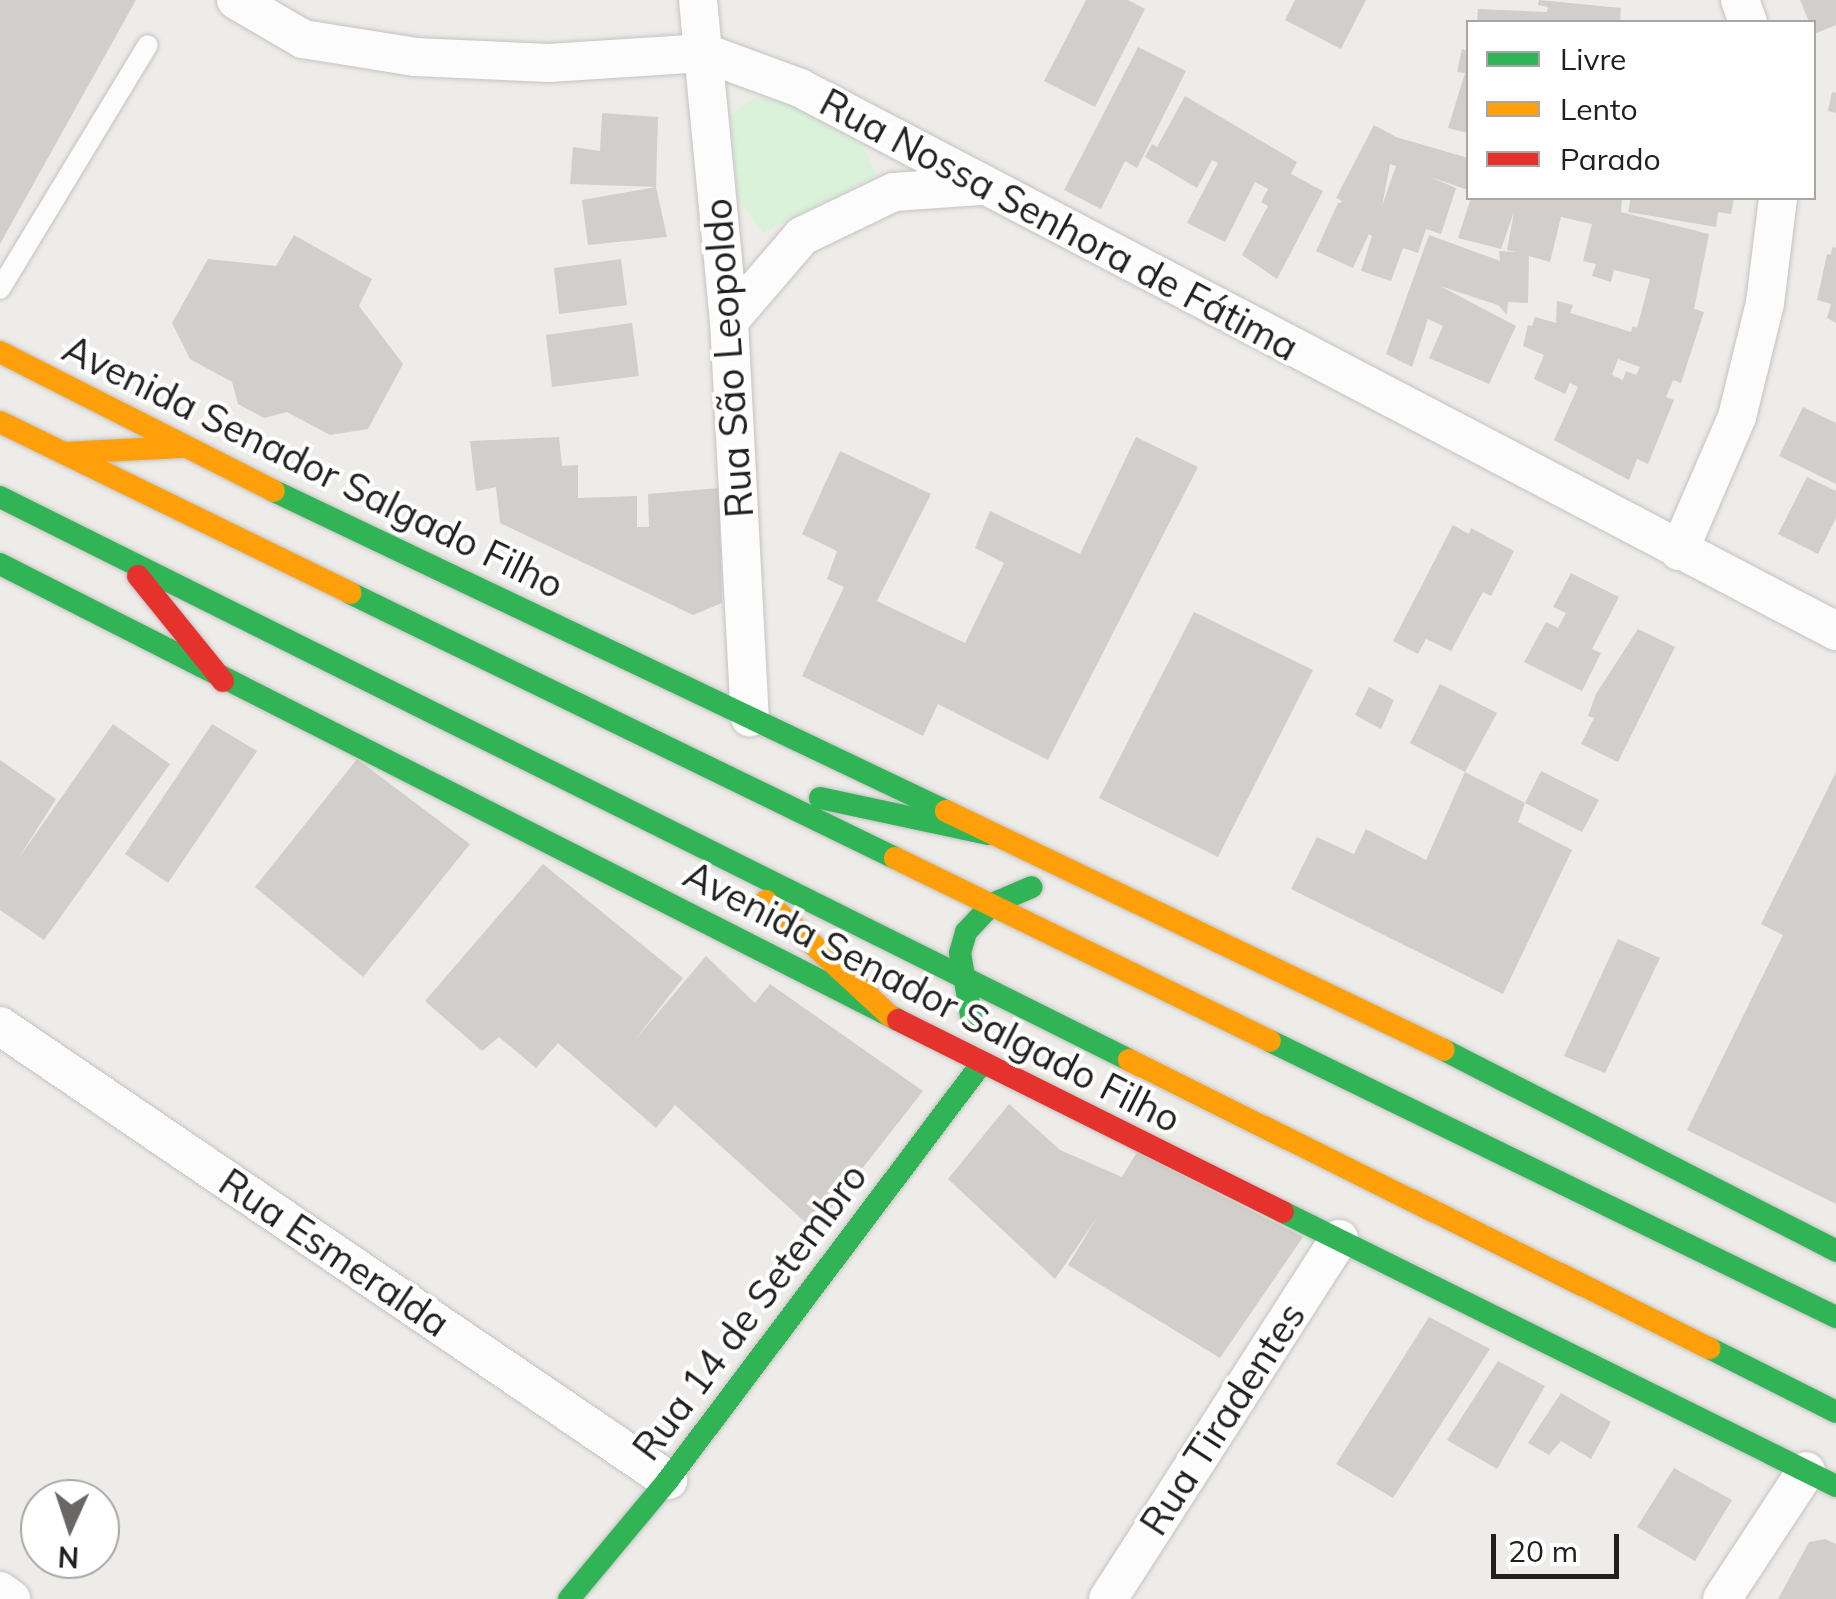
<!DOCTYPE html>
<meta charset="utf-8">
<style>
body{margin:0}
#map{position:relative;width:1836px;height:1599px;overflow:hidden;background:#eeece9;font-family:Mulish,sans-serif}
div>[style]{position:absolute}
.park>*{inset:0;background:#daf1da}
.building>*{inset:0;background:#d1cecc}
.roads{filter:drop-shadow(0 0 2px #c4c3c1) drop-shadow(0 0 2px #c4c3c1)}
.lane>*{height:20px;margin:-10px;padding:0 10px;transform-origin:10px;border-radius:10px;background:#fcfcfc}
.street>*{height:38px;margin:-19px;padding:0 19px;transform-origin:19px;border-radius:19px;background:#fcfcfc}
.fast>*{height:22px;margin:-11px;padding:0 11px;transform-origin:11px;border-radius:11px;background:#30b455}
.slow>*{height:22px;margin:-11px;padding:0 11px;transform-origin:11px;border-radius:11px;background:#ff9f0a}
.jam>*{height:22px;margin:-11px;padding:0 11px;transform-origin:11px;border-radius:11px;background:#e5322d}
span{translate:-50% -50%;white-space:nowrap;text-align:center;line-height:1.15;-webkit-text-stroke:8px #fff;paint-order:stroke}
.street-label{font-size:38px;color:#202020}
.legend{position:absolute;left:1466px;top:20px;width:350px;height:180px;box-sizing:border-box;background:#fff;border:2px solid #a6a6a6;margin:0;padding:12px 18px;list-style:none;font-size:30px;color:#202020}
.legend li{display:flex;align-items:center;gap:20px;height:50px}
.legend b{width:50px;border:2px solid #a6a6a6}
.north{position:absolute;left:20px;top:1479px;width:100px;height:100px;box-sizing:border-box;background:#fff;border:2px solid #a6a6a6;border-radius:50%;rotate:183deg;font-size:28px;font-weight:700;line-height:40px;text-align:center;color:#202020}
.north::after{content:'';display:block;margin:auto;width:35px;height:45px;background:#686766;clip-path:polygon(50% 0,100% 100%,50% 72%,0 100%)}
.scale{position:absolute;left:1491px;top:1534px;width:128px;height:45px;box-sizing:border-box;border:5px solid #202020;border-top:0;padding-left:12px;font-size:30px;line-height:35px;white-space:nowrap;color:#202020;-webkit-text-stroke:8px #fff;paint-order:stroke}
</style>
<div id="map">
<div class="park">
<div style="clip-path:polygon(753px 98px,784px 100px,863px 147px,877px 175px,763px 233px,738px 200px,730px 115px)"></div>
</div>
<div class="building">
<div style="clip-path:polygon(0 0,136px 0,0 244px)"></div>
<div style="clip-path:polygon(1086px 0,1128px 0,1145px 9px,1095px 107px,1044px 81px)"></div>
<div style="clip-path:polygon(1295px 0,1366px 0,1341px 49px,1285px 20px)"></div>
<div style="clip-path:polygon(1539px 0,1621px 8px,1620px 22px,1477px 22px,1478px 9px,1547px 12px,1548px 7px,1538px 5px)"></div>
<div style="clip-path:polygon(1800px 0,1836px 0,1836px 25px,1814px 34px,1814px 22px,1809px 22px)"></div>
<div style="clip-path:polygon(1138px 47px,1186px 71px,1137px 168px,1125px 161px,1101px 209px,1064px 190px)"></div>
<div style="clip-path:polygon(1462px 49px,1468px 51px,1468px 133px,1448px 128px,1465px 73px,1457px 72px)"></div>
<div style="clip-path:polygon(1832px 92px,1836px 93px,1836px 113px,1828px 111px)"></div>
<div style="clip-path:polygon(1185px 96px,1297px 162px,1291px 174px,1323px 191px,1277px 279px,1242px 255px,1268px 206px,1261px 202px,1268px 189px,1255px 182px,1225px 242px,1187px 223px,1218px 163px,1212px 160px,1197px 188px,1145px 157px,1152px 144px,1157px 147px)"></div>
<div style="clip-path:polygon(602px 113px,658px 117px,656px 187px,667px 237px,588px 245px,582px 200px,656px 187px,570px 184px,573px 147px,600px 151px)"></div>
<div style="clip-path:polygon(evenodd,1374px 125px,1396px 137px,1468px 158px,1468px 190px,1430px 177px,1456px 188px,1441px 234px,1426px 229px,1418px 253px,1403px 248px,1391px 281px,1361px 271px,1372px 236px,1369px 234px,1353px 268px,1316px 251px,1338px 203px,1343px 202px,1336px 198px,1374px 125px,1390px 164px,1396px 166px,1382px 206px,1390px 164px)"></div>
<div style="clip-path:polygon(evenodd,1471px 198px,1622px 198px,1621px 212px,1709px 234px,1694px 309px,1704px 312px,1681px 383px,1673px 380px,1666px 397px,1674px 400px,1648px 464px,1637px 459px,1629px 480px,1554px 440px,1578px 387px,1570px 383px,1565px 394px,1534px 379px,1544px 355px,1523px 346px,1528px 325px,1532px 326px,1535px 317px,1556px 323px,1557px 301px,1573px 305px,1570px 313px,1580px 316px,1631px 332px,1633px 326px,1637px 328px,1650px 279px,1614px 270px,1611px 282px,1592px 276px,1596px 264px,1583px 261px,1592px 224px,1561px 217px,1550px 262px,1529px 256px,1528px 303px,1508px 302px,1507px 315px,1498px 305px,1440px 286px,1516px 326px,1489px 384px,1429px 358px,1443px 326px,1428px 319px,1412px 367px,1386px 354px,1429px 235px,1500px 261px,1499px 251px,1516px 252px,1507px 250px,1514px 212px,1501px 249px,1458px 238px,1471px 198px,1618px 359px,1640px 367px,1636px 375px,1626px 371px,1623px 380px,1612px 375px,1618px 359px)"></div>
<div style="clip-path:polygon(1631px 198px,1734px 198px,1731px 214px,1718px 212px,1716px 227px,1628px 212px)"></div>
<div style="clip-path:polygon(294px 235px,372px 279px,359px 306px,403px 364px,368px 429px,330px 435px,287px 412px,264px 418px,238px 404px,232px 382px,190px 359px,172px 323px,208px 259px,276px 266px)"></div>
<div style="clip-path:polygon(1832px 247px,1836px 248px,1836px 323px,1827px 318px,1831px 304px,1817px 300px,1827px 254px,1831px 255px)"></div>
<div style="clip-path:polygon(621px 259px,627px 305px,559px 314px,554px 268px)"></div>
<div style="clip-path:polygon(632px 323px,639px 376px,552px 387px,546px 335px)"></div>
<div style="clip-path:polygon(1803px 407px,1836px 423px,1836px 484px,1779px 456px)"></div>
<div style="clip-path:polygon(559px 437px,562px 466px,578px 465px,578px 498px,637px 496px,637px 527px,649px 527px,648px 494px,719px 488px,722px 603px,693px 615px,500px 523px,496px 487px,476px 491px,470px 441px)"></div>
<div style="clip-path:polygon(1136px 437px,1198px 467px,1048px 760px,938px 704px,923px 736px,802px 676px,844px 587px,827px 579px,837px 551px,802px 534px,840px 451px,931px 494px,877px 601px,965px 643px,1004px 563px,975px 548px,990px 511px,1080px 554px)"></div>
<div style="clip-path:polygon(1807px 477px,1836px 491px,1836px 518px,1818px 554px,1778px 534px)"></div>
<div style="clip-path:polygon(1453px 525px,1469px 534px,1471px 528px,1514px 551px,1491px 596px,1483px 592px,1451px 651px,1426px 639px,1418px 654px,1393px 641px)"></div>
<div style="clip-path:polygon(1571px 573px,1619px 597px,1592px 649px,1601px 653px,1582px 691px,1524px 662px,1546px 622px,1558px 628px,1566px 613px,1553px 607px)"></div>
<div style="clip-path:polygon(1194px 612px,1313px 670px,1218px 857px,1099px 798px)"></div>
<div style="clip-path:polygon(1638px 629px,1675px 647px,1618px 762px,1581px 744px,1594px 718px,1588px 716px,1596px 694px)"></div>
<div style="clip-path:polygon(1440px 684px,1497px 713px,1465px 772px,1410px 743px)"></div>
<div style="clip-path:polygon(1369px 687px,1394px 700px,1381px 729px,1355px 715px)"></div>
<div style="clip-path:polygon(113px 724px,170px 764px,44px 940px,0 910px,0 760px,56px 799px,18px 859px)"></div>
<div style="clip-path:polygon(212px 724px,257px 751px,168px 883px,125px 854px)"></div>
<div style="clip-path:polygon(357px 759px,470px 844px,363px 977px,255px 887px)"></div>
<div style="clip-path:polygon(1541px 771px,1599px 800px,1582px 832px,1525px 803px)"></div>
<div style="clip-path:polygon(1465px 772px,1525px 803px,1518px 822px,1572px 850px,1503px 994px,1291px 889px,1317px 837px,1354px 854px,1366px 829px,1426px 860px)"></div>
<div style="clip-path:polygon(1836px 772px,1836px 1204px,1687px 1130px,1783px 935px,1761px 924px)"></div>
<div style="clip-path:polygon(543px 864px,683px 978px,634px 1041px,706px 956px,755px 1003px,770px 984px,923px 1091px,814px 1230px,675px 1105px,656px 1128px,558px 1043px,536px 1068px,499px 1037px,482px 1051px,425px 1001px)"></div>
<div style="clip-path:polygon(1618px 939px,1660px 958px,1605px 1073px,1564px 1056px)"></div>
<div style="clip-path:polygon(1009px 1104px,1060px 1150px,1122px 1177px,1137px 1152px,1303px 1237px,1220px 1358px,1068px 1265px,1098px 1216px,1055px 1279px,948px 1179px)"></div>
<div style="clip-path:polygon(1429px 1317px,1490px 1349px,1393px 1498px,1336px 1464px)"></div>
<div style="clip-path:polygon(1498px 1361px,1545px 1386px,1497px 1469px,1447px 1440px)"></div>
<div style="clip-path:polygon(1561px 1393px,1611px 1422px,1591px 1459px,1561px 1441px,1549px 1455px,1528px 1443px)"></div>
<div style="clip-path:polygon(1674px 1468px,1732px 1500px,1695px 1561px,1637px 1527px)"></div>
<div style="clip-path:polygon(1825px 1539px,1836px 1544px,1836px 1599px,1778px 1599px,1809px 1542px)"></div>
</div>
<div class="roads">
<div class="lane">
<div style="left:0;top:289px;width:285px;rotate:-58.8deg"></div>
</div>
<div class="street">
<div style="left:236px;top:0;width:78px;rotate:30.2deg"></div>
<div style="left:303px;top:39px;width:113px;rotate:9.1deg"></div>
<div style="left:415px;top:57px;width:134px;rotate:2.6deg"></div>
<div style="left:549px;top:63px;width:156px;rotate:-3.7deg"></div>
<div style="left:705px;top:53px;width:101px;rotate:20.2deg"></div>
<div style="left:800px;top:88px;width:1170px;rotate:27.66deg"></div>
<div style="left:698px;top:0;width:322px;rotate:84.5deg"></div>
<div style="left:729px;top:321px;width:397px;rotate:87deg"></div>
<div style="left:1740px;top:0;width:23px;rotate:70deg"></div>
<div style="left:729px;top:321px;width:112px;rotate:-49.3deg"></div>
<div style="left:802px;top:236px;width:102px;rotate:-25.6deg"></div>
<div style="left:894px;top:192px;width:86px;rotate:-4deg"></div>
<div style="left:1679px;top:551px;width:146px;rotate:-66.6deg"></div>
<div style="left:1737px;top:417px;width:117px;rotate:-76.2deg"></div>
<div style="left:1765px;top:303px;width:106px;rotate:-82.9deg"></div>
<div style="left:0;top:1026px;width:808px;rotate:34.2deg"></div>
<div style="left:0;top:1591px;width:14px;rotate:36deg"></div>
<div style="left:1108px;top:1599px;width:428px;rotate:-57.3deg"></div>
<div style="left:1722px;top:1599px;width:153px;rotate:-56.7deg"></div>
</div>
<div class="fast">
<div style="left:274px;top:491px;width:744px;rotate:25.46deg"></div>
<div style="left:0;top:497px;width:1262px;rotate:26.5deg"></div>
<div style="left:0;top:564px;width:1007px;rotate:26.92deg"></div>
<div style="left:350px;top:593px;width:606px;rotate:25.93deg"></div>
<div style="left:820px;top:798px;width:172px;rotate:12.1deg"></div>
<div style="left:972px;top:1021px;width:69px;rotate:-100deg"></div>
<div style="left:960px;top:953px;width:22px;rotate:-74deg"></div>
<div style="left:966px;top:932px;width:38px;rotate:-47deg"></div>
<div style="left:992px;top:904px;width:43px;rotate:-23deg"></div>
<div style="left:1270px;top:1041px;width:630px;rotate:26deg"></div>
<div style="left:1444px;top:1050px;width:441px;rotate:27.1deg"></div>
<div style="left:1283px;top:1212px;width:617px;rotate:26.36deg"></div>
<div style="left:1709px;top:1348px;width:142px;rotate:26.7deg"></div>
<div style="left:569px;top:1599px;width:155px;rotate:-50.2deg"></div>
<div style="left:668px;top:1480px;width:522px;rotate:-53.02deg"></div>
</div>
<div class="slow">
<div style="left:0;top:352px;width:307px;rotate:26.9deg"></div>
<div style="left:0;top:422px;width:390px;rotate:26deg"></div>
<div style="left:64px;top:453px;width:117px;rotate:-2.9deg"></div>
<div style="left:946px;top:811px;width:552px;rotate:25.64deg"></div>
<div style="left:895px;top:858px;width:417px;rotate:26deg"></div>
<div style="left:766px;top:901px;width:169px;rotate:42.8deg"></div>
<div style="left:1129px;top:1060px;width:648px;rotate:26.41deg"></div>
</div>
<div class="jam">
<div style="left:138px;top:576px;width:135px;rotate:51deg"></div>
<div style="left:898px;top:1020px;width:430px;rotate:26.5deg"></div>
</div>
</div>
<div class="street-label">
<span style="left:1059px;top:225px;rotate:28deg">Rua Nossa Senhora de Fátima</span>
<span style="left:729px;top:358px;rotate:-94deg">Rua São Leopoldo</span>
<span style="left:313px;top:467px;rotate:26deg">Avenida Senador Salgado Filho</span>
<span style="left:932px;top:997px;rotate:27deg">Avenida Senador Salgado Filho</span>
<span style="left:334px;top:1253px;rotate:34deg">Rua Esmeralda</span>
<span style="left:750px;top:1312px;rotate:-53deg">Rua 14 de Setembro</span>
<span style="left:1223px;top:1419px;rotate:-57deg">Rua Tiradentes</span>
</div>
<ul class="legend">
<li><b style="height:12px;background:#30b455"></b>Livre</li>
<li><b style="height:12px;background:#ff9f0a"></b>Lento</li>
<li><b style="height:12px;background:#e5322d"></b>Parado</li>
</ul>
<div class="north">N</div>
<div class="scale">20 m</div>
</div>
